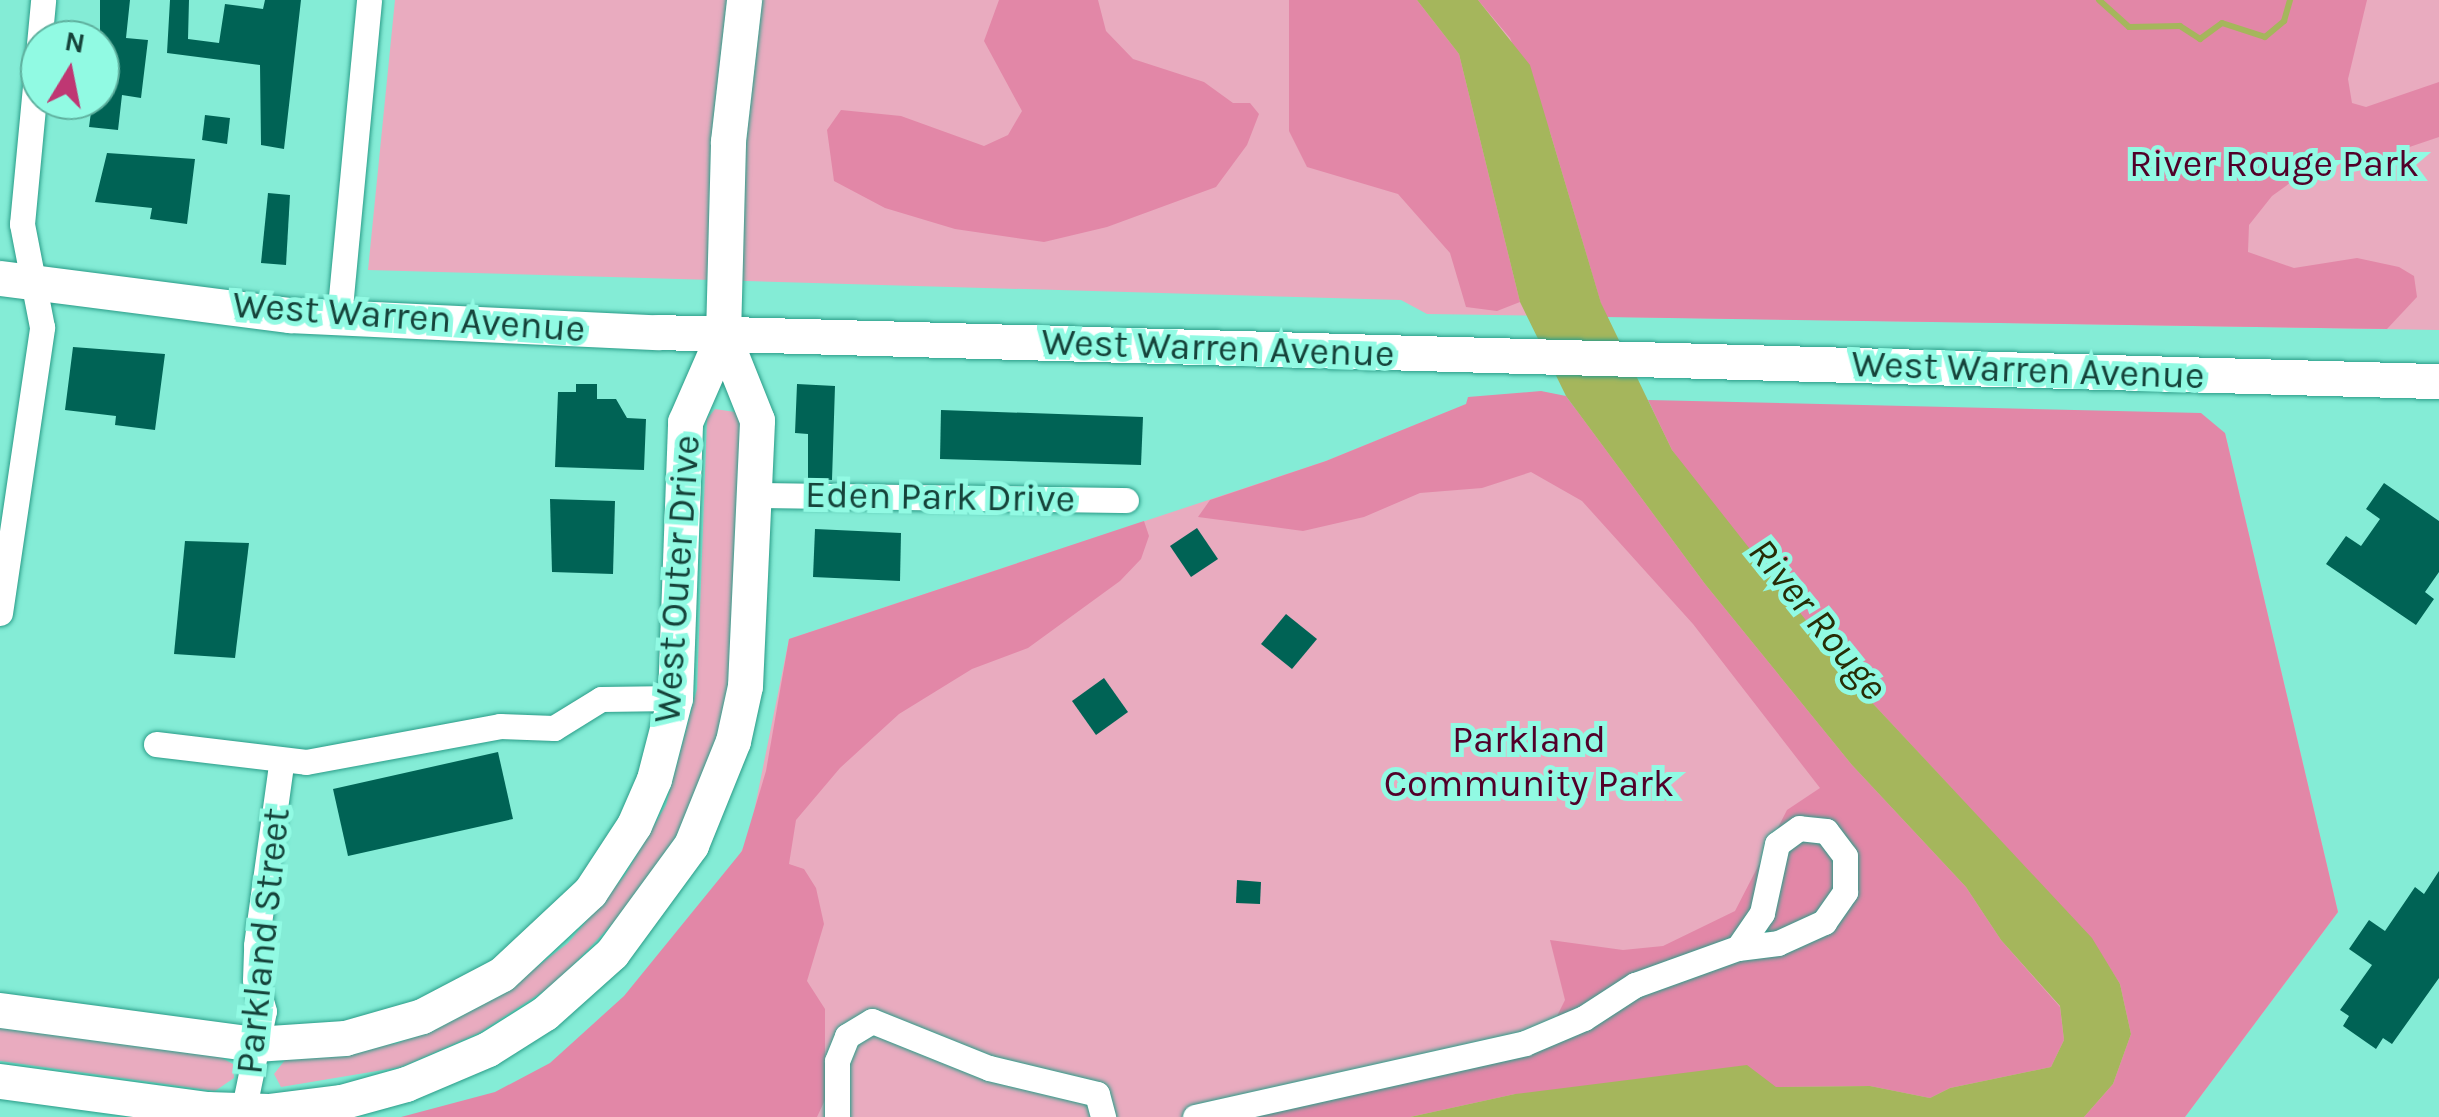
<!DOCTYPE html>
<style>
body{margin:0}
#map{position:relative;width:2439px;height:1117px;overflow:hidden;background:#84ecd6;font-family:Karla,sans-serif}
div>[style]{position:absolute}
.green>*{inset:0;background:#e9abbf}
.forest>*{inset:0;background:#e287a7}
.water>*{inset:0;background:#a5b65c}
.stream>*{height:6px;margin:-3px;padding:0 3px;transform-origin:3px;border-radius:3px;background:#a5b65c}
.building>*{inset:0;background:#006355}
.roads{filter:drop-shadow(0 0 2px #2a9c88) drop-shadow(0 0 2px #2a9c88)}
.street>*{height:25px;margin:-12.5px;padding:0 12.5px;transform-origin:12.5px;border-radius:12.5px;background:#fff}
.secondary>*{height:35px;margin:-17.5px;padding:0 17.5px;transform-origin:17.5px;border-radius:17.5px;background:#fff}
span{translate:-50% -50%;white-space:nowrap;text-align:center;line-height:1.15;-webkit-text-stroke:10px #91fae3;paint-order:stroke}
.park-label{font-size:38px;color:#510029}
.street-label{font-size:38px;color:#15433a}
.water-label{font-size:40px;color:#272d06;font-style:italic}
.north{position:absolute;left:20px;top:20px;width:100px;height:100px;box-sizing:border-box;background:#91fae3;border:2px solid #5fb19f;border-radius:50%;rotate:10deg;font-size:28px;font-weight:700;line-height:40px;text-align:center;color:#15433a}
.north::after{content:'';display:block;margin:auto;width:35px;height:45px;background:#bf3773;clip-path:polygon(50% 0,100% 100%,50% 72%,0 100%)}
</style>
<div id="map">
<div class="green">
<div style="clip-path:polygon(395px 0,2439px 0,2439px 330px,1427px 314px,1401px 300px,368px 270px)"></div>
<div style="clip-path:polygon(1467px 404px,2225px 433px,2338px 912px,2185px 1117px,487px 1117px,553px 1080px,712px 910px,749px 836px,789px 639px,1326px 461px)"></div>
<div style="clip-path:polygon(715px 409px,735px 412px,741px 425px,734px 648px,722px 722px,685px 822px,637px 898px,556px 983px,479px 1033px,401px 1067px,281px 1087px,274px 1074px,285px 1060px,398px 1043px,499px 996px,568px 943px,625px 875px,666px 805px,697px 689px,707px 419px)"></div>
<div style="clip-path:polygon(0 1026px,220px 1057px,233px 1064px,234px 1078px,215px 1091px,0 1061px)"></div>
</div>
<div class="forest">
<div style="clip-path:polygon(999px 0,1098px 0,1106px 31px,1133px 59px,1204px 82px,1233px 103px,1250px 103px,1259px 114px,1247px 145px,1216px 187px,1107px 227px,1044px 242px,955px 229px,885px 208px,834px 181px,827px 130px,841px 110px,901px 116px,984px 146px,1008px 135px,1022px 111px,984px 41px)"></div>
<div style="clip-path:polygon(1289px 0,1417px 0,1459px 54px,1520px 302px,1497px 311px,1466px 307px,1450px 253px,1398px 194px,1307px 167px,1289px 131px)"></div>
<div style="clip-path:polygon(1478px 0,2367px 0,2348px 79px,2352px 103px,2366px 107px,2439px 82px,2439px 137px,2374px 159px,2326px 163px,2301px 175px,2272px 196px,2249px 225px,2248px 252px,2294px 268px,2357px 258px,2399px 267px,2414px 276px,2417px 297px,2387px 329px,1605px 317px,1550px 132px,1510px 38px)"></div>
<div style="clip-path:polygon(1541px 391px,1566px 396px,1705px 584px,1852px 765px,1966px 887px,2001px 940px,2060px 1007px,2064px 1040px,2051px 1067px,1950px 1088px,1930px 1098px,1870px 1086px,1776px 1087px,1515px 1094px,1410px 1117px,1246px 1117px,1451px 1067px,1555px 1020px,1565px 1000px,1550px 940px,1623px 950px,1663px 946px,1735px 911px,1787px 810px,1820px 788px,1693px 624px,1582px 501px,1531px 472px,1482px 488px,1420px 493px,1364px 517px,1303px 531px,1198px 517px,1210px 500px,1326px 461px,1466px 404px,1468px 397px)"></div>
<div style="clip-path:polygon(1648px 400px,2201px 413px,2225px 433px,2338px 912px,2185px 1117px,2084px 1117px,2113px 1084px,2131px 1034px,2120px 984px,2091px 938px,1864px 694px,1715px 510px,1672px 450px)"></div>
<div style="clip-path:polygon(1144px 521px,1149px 536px,1141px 559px,1120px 581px,1028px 648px,972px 669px,899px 714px,840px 768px,796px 820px,789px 864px,804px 869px,816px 888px,824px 924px,807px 981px,825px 1009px,825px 1100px,817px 1117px,401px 1117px,495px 1092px,550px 1063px,624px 996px,742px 851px,766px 771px,789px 639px)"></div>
</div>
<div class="water">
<div style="clip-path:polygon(1417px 0,1478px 0,1530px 65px,1601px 303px,1672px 450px,1864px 694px,2092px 938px,2120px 984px,2131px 1034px,2113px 1084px,2084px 1117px,1410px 1117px,1515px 1094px,1747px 1065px,1776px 1087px,1870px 1086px,1930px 1098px,1950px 1088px,2051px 1067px,2064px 1040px,2060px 1006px,2001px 940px,1966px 887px,1852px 765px,1705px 584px,1566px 396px,1520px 302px,1459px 54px)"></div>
</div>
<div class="stream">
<div style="left:2099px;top:0;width:40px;rotate:42deg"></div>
<div style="left:2129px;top:27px;width:51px;rotate:-1.1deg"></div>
<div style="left:2180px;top:26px;width:24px;rotate:33deg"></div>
<div style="left:2200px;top:39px;width:27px;rotate:-36deg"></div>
<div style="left:2222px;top:23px;width:45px;rotate:18deg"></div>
<div style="left:2265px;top:37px;width:25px;rotate:-40deg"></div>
<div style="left:2284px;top:21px;width:22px;rotate:-74deg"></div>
</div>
<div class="building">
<div style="clip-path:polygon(100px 0,130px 0,126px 38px,148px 40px,141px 98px,122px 95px,118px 130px,89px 127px,92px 105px,100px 100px)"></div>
<div style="clip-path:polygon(170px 0,189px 0,188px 39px,219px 43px,225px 4px,263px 9px,265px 0,301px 0,284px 149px,261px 145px,260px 65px,167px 53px)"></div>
<div style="clip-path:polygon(205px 115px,230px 118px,227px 144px,202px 140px)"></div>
<div style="clip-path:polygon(107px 153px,195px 159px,187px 224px,150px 219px,152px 208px,95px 202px)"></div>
<div style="clip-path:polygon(268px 193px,290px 195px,286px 265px,261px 263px)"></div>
<div style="clip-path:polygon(73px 347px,165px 354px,155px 430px,115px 425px,116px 416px,65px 410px)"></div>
<div style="clip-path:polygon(576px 384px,597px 384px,597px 399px,616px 399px,627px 418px,646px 419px,644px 470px,555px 467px,558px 392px,576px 392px)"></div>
<div style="clip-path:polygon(797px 384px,835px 386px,832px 480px,808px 479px,808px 434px,795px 433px)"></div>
<div style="clip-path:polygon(941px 410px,1143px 417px,1141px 465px,940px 459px)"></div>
<div style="clip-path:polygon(2384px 483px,2439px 521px,2439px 572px,2425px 592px,2434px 599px,2416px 625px,2326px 564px,2346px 536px,2361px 546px,2380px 519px,2366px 509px)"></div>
<div style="clip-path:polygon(550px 499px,615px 501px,613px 574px,552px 572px)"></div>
<div style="clip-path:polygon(1197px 528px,1218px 559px,1191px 577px,1170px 546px)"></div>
<div style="clip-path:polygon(815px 529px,901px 533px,900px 581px,813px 577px)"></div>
<div style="clip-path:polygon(185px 541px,249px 543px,235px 658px,174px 654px)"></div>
<div style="clip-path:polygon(1286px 614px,1317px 639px,1292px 669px,1261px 644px)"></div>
<div style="clip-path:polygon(1104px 678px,1128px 712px,1096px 735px,1072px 701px)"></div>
<div style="clip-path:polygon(498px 752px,513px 819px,348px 856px,333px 789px)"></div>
<div style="clip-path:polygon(2439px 871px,2439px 978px,2392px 1044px,2383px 1038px,2376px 1049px,2343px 1026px,2349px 1016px,2340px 1010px,2372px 965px,2349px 949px,2369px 920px,2385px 931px,2415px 887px,2424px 894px)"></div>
<div style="clip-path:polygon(1237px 880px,1261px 882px,1260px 904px,1236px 903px)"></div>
</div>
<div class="roads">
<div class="street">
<div style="left:339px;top:318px;width:319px;rotate:-84.6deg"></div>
<div style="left:754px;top:495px;width:372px;rotate:0.8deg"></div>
<div style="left:0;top:613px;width:289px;rotate:-81.6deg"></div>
<div style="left:42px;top:327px;width:105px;rotate:-101deg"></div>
<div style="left:22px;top:224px;width:225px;rotate:-84.6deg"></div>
<div style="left:156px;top:744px;width:151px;rotate:6.8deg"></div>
<div style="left:306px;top:762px;width:197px;rotate:-10.5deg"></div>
<div style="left:500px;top:726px;width:54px;rotate:2.1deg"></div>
<div style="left:554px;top:728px;width:55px;rotate:-31.7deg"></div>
<div style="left:601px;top:699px;width:74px;rotate:-0.8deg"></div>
<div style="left:242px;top:1117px;width:108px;rotate:-78.3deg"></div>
<div style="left:264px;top:1011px;width:32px;rotate:-106deg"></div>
<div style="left:255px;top:980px;width:35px;rotate:-88deg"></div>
<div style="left:256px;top:945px;width:183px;rotate:-82.1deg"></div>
<div style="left:837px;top:1117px;width:56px;rotate:-90deg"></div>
<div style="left:837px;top:1061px;width:27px;rotate:-68deg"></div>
<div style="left:847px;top:1036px;width:29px;rotate:-31deg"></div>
<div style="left:872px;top:1021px;width:126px;rotate:21.9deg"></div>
<div style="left:989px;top:1068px;width:111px;rotate:13.5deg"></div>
<div style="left:1097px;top:1094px;width:24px;rotate:75deg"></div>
<div style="left:1195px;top:1117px;width:338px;rotate:-12.6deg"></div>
<div style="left:1525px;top:1043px;width:64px;rotate:-23deg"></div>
<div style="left:1584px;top:1018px;width:61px;rotate:-32.9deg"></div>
<div style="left:1635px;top:985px;width:109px;rotate:-19.8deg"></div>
<div style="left:1738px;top:948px;width:40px;rotate:-7.1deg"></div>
<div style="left:1778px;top:943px;width:51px;rotate:-24.5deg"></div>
<div style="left:1824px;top:922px;width:37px;rotate:-55deg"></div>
<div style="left:1845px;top:892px;width:36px;rotate:-90deg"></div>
<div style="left:1845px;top:856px;width:31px;rotate:-127deg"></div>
<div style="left:1826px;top:831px;width:27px;rotate:-174deg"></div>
<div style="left:1799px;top:828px;width:27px;rotate:144deg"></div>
<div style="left:1777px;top:844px;width:71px;rotate:102.3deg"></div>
<div style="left:1762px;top:913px;width:42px;rotate:124.4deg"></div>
</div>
<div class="secondary">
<div style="left:0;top:278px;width:292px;rotate:7.3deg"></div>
<div style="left:290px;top:315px;width:367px;rotate:2.7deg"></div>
<div style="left:657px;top:332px;width:1783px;rotate:1.58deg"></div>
<div style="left:0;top:1010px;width:257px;rotate:7.6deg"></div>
<div style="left:255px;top:1044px;width:90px;rotate:-3.8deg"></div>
<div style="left:345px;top:1038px;width:80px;rotate:-15.9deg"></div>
<div style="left:422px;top:1016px;width:90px;rotate:-27.7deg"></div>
<div style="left:502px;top:974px;width:120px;rotate:-43deg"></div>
<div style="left:590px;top:892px;width:80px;rotate:-56.7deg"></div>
<div style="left:634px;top:825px;width:50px;rotate:-66.5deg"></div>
<div style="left:654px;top:779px;width:84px;rotate:-75.5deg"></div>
<div style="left:675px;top:698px;width:276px;rotate:-87.9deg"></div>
<div style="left:685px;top:422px;width:95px;rotate:-66.4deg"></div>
<div style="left:723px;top:335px;width:194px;rotate:-88.5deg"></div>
<div style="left:728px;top:141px;width:142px;rotate:-83.5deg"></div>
<div style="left:0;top:1081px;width:209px;rotate:7.7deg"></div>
<div style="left:207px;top:1109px;width:61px;rotate:1.9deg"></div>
<div style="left:268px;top:1111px;width:74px;rotate:-7deg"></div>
<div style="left:341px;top:1102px;width:67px;rotate:-15.5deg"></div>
<div style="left:406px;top:1084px;width:89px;rotate:-23.1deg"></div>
<div style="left:488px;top:1049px;width:67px;rotate:-32.3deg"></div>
<div style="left:545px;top:1013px;width:90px;rotate:-41.8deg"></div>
<div style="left:612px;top:953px;width:134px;rotate:-53.8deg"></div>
<div style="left:691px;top:845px;width:112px;rotate:-68deg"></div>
<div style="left:733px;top:741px;width:56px;rotate:-77.7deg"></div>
<div style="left:745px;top:686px;width:266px;rotate:-87.4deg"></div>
<div style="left:757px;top:420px;width:92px;rotate:-111.8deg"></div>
</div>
</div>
<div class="park-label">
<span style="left:2274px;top:164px">River Rouge Park</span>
<span style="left:1529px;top:762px">Parkland<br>Community Park</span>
</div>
<div class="street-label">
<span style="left:409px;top:317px;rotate:4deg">West Warren Avenue</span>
<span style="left:1218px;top:348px;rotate:2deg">West Warren Avenue</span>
<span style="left:2028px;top:370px;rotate:2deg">West Warren Avenue</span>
<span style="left:940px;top:497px;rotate:1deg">Eden Park Drive</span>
<span style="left:677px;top:579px;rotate:-86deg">West Outer Drive</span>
<span style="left:263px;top:941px;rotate:-84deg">Parkland Street</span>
</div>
<div class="water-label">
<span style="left:1818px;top:619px;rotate:51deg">River Rouge</span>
</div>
<div class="north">N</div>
</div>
